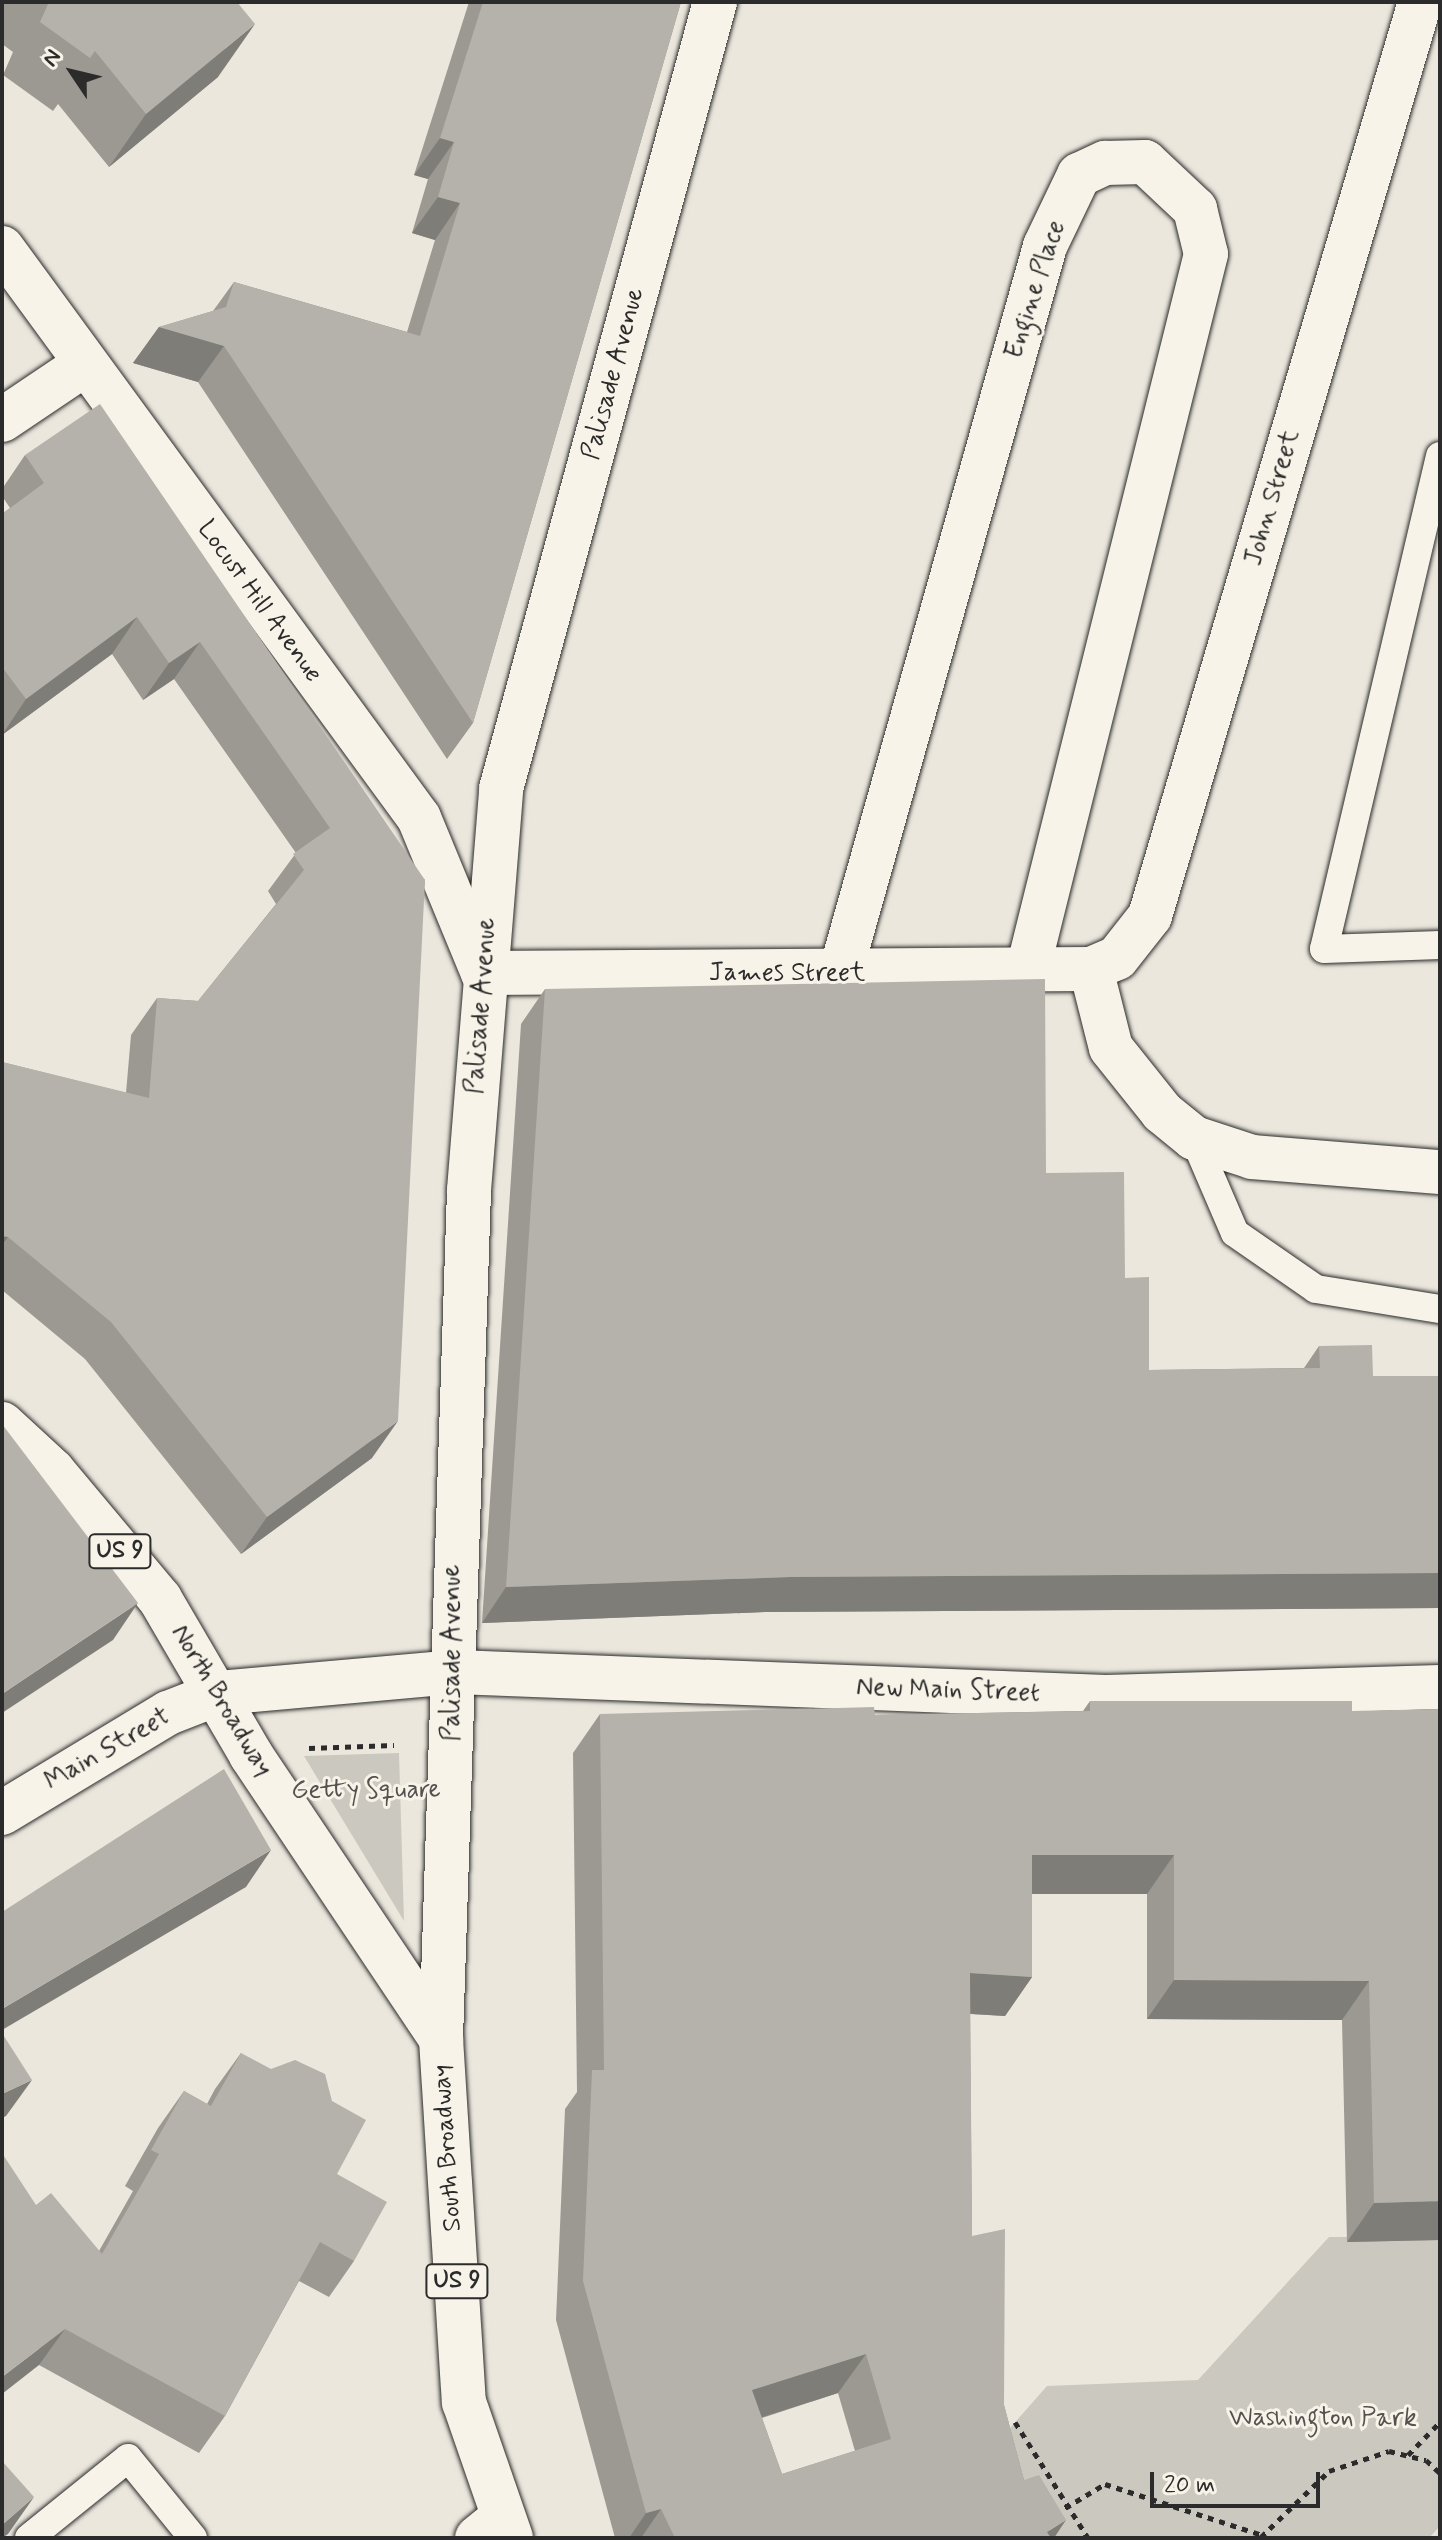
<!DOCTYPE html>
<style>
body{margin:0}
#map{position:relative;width:1442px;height:2540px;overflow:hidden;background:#ebe7dd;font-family:Mynerve,sans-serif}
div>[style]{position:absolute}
.green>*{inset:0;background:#cbc8bf}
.path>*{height:5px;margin-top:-2.5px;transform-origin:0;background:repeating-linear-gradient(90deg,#2b2b2b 0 6px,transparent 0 12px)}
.roads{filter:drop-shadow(0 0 2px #2b2b2b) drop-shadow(0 0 2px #2b2b2b)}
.lane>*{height:28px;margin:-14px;padding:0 14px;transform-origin:14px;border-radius:14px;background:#f7f3e8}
.street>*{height:44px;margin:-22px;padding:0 22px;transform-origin:22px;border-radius:22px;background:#f7f3e8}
.secondary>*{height:44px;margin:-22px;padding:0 22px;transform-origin:22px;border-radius:22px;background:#f7f3e8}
.primary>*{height:44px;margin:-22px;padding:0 22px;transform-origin:22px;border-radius:22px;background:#f7f3e8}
.wall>*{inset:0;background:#9c9993}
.shaded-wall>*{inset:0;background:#7f7d78}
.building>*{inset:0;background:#b5b2ab}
span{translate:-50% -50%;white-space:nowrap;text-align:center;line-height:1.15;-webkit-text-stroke:6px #f7f3e8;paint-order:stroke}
.shield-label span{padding:2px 6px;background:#f7f3e8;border:2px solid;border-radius:6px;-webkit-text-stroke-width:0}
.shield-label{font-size:24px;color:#2b2b2b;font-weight:700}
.street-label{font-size:26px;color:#2b2b2b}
.park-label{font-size:26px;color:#535250}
.frame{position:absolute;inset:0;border:4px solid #2b2b2b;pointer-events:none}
.north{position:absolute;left:32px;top:32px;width:80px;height:80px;-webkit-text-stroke:6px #f7f3e8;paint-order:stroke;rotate:305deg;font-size:22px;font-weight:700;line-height:32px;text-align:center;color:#2b2b2b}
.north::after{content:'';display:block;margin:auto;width:28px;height:36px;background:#2b2b2b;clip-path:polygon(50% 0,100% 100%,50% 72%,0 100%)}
.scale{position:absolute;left:1150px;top:2472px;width:170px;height:36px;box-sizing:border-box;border:4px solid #2b2b2b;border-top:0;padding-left:10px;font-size:24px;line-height:28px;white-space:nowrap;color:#2b2b2b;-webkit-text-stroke:6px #f7f3e8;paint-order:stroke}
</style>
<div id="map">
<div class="green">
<div style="clip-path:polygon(399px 1753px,404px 1921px,304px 1756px)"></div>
<div style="clip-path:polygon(1329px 2237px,1440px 2237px,1440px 2526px,1429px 2538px,1027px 2538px,974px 2469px,1047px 2386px,1198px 2380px)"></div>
</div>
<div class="path">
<div style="left:309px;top:1748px;width:85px;rotate:-2deg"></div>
<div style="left:1015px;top:2422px;width:137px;rotate:57.8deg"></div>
<div style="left:1408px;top:2455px;width:46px;rotate:-45.9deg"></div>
<div style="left:1055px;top:2514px;width:58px;rotate:-31deg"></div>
<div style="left:1105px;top:2484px;width:165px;rotate:18deg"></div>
<div style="left:1261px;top:2537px;width:95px;rotate:-44.1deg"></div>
<div style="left:1329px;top:2471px;width:63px;rotate:-18.4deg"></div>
<div style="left:1389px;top:2451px;width:38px;rotate:14deg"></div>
<div style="left:1426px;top:2460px;width:19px;rotate:43deg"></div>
</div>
<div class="roads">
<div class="lane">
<div style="left:1440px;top:456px;width:506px;rotate:103.24deg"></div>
<div style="left:1324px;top:949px;width:116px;rotate:-2deg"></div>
<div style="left:1194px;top:1138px;width:103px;rotate:66.7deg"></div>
<div style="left:1235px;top:1233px;width:98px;rotate:34.7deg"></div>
<div style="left:1316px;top:1289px;width:126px;rotate:9.2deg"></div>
<div style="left:29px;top:2538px;width:127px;rotate:-38.9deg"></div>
<div style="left:128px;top:2458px;width:103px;rotate:50.9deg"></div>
</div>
<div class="street">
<div style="left:2px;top:248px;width:706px;rotate:53.81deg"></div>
<div style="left:419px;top:818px;width:168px;rotate:67.6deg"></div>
<div style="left:483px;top:973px;width:608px;rotate:-0.38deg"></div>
<div style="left:1091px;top:969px;width:28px;rotate:-23deg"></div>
<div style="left:1117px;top:958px;width:53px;rotate:-51.8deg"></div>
<div style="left:1150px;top:916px;width:953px;rotate:-73.54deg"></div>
<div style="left:2px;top:420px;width:99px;rotate:-33.9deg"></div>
<div style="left:1091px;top:969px;width:81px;rotate:75.8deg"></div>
<div style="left:1111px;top:1048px;width:82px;rotate:51.4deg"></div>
<div style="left:1162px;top:1112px;width:41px;rotate:39.1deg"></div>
<div style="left:1194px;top:1138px;width:61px;rotate:18.1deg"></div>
<div style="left:1252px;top:1157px;width:189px;rotate:4.6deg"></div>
<div style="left:840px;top:974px;width:756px;rotate:-74.27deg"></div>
<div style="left:1045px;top:246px;width:79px;rotate:-64.4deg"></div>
<div style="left:1079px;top:175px;width:29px;rotate:-25deg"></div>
<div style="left:1105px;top:163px;width:40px;rotate:-1.4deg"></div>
<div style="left:1145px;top:162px;width:69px;rotate:43.2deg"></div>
<div style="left:1195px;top:209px;width:46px;rotate:76.3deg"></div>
<div style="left:1206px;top:254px;width:741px;rotate:103.98deg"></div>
</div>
<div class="secondary">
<div style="left:2px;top:1813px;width:194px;rotate:-31.1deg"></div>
<div style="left:168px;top:1713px;width:55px;rotate:-21.4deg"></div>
<div style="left:219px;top:1693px;width:238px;rotate:-5.1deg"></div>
<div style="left:456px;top:1672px;width:650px;rotate:2.2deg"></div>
<div style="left:1106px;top:1697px;width:334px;rotate:-1.7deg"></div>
<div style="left:441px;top:2039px;width:849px;rotate:-88.11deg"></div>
<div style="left:469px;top:1190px;width:402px;rotate:-85.4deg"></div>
<div style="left:501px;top:789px;width:816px;rotate:-74.79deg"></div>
<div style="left:477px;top:2538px;width:32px;rotate:-39deg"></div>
</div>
<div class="primary">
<div style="left:2px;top:1424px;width:69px;rotate:42.7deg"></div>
<div style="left:53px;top:1471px;width:167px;rotate:50.1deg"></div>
<div style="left:160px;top:1599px;width:181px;rotate:59.7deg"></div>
<div style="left:251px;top:1755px;width:342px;rotate:56.2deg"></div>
<div style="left:441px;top:2039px;width:364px;rotate:86.4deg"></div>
<div style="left:464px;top:2402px;width:144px;rotate:70.9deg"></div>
</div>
</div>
<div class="wall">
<div style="clip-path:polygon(2px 2px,237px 2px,218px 77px,109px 167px,58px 104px,53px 111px,3px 75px,13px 52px,2px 44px)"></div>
<div style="clip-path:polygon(469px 2px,681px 2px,473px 723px,447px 759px,198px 382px,133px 363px,159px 327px,213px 311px,234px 282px,407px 332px,435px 240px,412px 233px,428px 179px,414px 175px)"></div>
<div style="clip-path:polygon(25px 455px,425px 880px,372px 1458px,241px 1554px,85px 1359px,2px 1290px,2px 1062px,126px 1093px,131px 1035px,157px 998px,198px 1001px,276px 904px,268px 891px,296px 853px,174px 679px,143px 700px,112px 654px,2px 735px,2px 514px,10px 508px,2px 496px,2px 489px)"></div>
<div style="clip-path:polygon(545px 989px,1046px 1173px,1125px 1278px,1149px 1370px,1304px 1368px,1319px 1346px,1373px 1376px,1440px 1376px,1440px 1608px,765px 1612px,482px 1623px,521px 1024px)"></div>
<div style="clip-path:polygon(evenodd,1090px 1701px,1352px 1711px,1440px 2240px,1347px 2242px,1342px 2020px,1147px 2019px,1147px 1894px,1032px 1894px,1032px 1977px,1005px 2016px,970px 2014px,972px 2236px,1004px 2405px,1024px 2480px,1054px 2538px,615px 2538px,556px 2320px,565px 2109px,577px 2092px,573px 1753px,600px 1714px,875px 1715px,1083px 1711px,1090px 1701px,838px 2393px,855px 2451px,782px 2474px,762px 2418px,838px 2393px)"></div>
<div style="clip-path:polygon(241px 2053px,337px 2174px,354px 2261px,329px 2297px,299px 2281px,225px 2416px,199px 2453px,39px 2365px,36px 2205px,99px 2251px,133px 2191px,125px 2186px,158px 2128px,184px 2091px,207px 2104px,215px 2089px)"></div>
</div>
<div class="shaded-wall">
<div style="clip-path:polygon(255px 24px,218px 77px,109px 167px,146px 114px)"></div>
<div style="clip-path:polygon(440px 138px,454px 142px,428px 179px,414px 175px)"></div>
<div style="clip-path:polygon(438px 197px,460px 203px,435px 240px,412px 233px)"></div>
<div style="clip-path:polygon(159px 327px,224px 346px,198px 382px,133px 363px)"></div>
<div style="clip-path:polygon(137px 617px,112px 654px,2px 735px,26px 699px)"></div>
<div style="clip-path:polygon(200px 642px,174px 679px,143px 700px,169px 663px)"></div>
<div style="clip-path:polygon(2px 1236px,8px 1237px,2px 1245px)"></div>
<div style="clip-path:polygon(398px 1421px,372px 1458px,241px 1554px,267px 1517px)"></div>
<div style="clip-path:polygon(1440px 1573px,1440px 1608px,765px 1612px,482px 1623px,506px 1587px,790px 1577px)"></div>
<div style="clip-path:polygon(138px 1603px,113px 1640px,2px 1713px,2px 1694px)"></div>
<div style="clip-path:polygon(271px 1850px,246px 1887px,2px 2030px,2px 2009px)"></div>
<div style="clip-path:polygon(1032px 1855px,1174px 1855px,1147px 1894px,1005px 1894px)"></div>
<div style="clip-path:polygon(970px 1973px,1032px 1977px,1005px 2016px,943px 2012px)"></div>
<div style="clip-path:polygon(1174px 1980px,1369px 1981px,1342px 2020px,1147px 2019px)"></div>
<div style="clip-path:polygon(32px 2080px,6px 2116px,2px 2118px,2px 2094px)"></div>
<div style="clip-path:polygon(1440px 2201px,1440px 2240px,1347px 2242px,1374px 2203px)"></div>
<div style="clip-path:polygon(65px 2329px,39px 2365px,2px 2394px,2px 2377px)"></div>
<div style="clip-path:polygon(866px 2354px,838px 2393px,725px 2429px,752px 2390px)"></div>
<div style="clip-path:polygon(34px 2497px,8px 2534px,2px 2538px,2px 2525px)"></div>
<div style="clip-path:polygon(661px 2509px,641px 2538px,629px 2538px,646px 2513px)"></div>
<div style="clip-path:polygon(1066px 2520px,1054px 2538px,1042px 2538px,1047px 2532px)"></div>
</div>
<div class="building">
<div style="clip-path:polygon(49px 2px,237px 2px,255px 24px,146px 114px,95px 51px,90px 58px,40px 22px)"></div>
<div style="clip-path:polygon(483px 2px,681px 2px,473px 723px,224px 346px,159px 327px,226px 307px,234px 282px,420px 336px,460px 203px,438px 197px,454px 142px,440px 138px)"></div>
<div style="clip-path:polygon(100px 404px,425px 880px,398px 1421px,267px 1517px,111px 1322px,8px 1237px,2px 1236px,2px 1062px,149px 1098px,157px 998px,198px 1001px,304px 870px,293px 854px,330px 828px,200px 642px,169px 663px,137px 617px,26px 699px,2px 667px,2px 514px,44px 483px,25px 455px)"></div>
<div style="clip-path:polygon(1045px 979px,1046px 1173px,1124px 1172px,1125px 1278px,1149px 1277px,1149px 1370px,1320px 1368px,1319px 1346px,1372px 1345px,1373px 1376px,1440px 1376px,1440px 1573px,790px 1577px,506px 1587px,545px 989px)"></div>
<div style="clip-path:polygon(2px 1424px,138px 1603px,2px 1694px)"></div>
<div style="clip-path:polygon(evenodd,1090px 1701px,1352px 1701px,1352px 1711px,1440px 1709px,1440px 2201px,1374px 2203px,1369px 1981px,1174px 1980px,1174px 1855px,1032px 1855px,1032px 1977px,970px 1973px,972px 2236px,1005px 2229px,1004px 2405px,1024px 2480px,1039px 2475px,1066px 2520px,1047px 2532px,1051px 2538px,675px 2538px,661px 2509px,646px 2513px,583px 2281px,592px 2070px,604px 2070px,600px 1714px,874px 1707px,875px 1715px,1032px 1712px,1090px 1711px,1090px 1701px,866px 2354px,891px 2439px,782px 2474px,752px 2390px,866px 2354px)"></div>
<div style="clip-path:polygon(224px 1769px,271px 1850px,2px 2009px,2px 1912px)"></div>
<div style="clip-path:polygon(2px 2033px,32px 2080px,2px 2094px)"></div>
<div style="clip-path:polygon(241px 2053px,271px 2069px,295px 2060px,325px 2074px,332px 2101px,366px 2120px,337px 2174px,387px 2202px,354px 2261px,320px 2242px,225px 2416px,65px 2329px,2px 2377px,2px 2153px,36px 2205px,51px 2193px,102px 2254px,159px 2154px,151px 2150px,184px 2091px,211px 2106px)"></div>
<div style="clip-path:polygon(2px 2461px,34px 2497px,2px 2525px)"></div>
</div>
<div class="shield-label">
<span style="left:120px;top:1551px">US 9</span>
<span style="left:457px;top:2281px">US 9</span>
</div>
<div class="street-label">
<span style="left:1036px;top:290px;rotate:-72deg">Engine Place</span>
<span style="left:614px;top:374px;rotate:-75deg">Palisade Avenue</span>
<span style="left:1273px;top:498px;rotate:-74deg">John Street</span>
<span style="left:259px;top:602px;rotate:54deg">Locust Hill Avenue</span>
<span style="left:787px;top:974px">James Street</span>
<span style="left:482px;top:1006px;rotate:-86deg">Palisade Avenue</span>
<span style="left:453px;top:1653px;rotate:-90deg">Palisade Avenue</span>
<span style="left:948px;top:1691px;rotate:2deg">New Main Street</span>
<span style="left:221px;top:1701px;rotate:59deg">North Broadway</span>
<span style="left:108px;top:1750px;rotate:-30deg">Main Street</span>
<span style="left:448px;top:2148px;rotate:-94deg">South Broadway</span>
</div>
<div class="park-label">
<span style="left:366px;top:1791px">Getty Square</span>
<span style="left:1323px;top:2419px">Washington Park</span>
</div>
<div class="frame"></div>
<div class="north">N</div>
<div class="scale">20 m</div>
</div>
